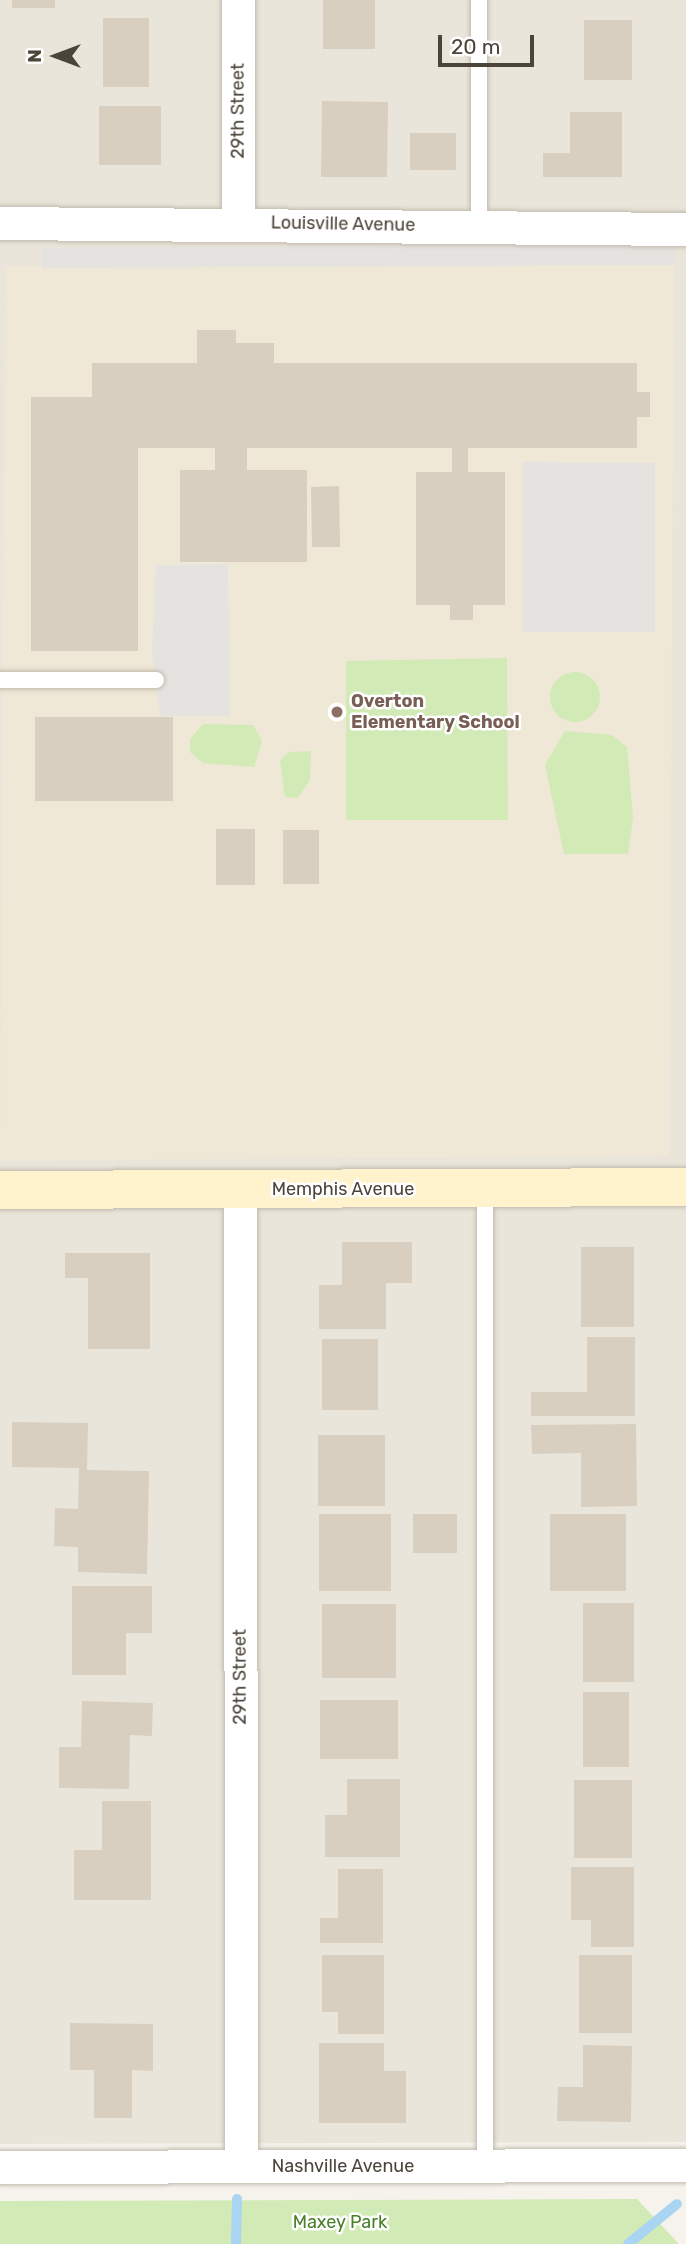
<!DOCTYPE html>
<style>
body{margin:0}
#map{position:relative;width:686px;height:2244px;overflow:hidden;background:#f6f3ec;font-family:Rubik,sans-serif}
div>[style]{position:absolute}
.residential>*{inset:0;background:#eae5da}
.education>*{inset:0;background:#efe8d6}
.green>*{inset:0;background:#d2eab5}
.round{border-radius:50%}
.parking>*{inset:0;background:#e5e3e0}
.stream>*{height:10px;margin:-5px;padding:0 5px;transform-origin:5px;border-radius:5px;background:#a9d4f2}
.building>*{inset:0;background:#d8cfc1}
.roads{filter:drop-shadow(0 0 2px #c2bbae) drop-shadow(0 0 2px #c2bbae)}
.lane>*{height:16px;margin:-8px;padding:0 8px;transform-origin:8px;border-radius:8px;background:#fff}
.street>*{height:33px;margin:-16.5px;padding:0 16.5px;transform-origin:16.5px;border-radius:16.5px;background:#fff}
.secondary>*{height:38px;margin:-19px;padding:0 19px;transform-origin:19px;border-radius:19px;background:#fff3cd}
.dots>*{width:19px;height:19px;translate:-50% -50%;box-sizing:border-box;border:4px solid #fff;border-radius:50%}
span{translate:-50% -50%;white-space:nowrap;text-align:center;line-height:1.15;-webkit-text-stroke:5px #fff;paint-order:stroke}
.street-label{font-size:18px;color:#4b4439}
.education-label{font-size:18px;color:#785e54;font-weight:700}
.left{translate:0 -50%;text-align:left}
.park-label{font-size:18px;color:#4a7f2a}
.north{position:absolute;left:21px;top:21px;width:70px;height:70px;-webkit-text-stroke:5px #fff;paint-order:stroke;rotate:270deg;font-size:19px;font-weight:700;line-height:28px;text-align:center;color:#4b4439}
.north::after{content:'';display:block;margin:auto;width:24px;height:32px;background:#4b4439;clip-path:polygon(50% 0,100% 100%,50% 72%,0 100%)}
.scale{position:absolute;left:438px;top:35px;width:96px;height:32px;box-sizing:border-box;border:4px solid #4b4439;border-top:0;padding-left:9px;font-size:21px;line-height:24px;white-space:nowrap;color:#4b4439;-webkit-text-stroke:5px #fff;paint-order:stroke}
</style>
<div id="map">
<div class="residential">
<div style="clip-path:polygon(0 0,686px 0,686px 2142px,0 2144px)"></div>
</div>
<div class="education">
<div style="clip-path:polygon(674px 265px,669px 1156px,0 1161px,5px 266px)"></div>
</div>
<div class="green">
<div style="clip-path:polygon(507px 658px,508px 820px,346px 820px,346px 661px)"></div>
<div class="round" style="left:550px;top:672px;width:50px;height:50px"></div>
<div style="clip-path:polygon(203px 724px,253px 725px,262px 741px,254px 767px,203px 763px,190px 752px,190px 739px)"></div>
<div style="clip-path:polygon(565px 731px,612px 735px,627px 747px,633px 818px,628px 854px,564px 854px,545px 765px)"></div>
<div style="clip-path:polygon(311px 751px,310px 780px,298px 798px,285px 797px,280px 760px,289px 752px)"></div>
<div style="clip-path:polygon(637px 2199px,679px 2244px,0 2244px,0 2201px)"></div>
</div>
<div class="parking">
<div style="clip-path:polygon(673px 245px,674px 265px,42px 268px,42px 248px)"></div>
<div style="clip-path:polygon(523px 462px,655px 463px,655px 632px,523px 632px)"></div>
<div style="clip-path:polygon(228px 564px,230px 716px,160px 716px,152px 653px,156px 565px)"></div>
</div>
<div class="stream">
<div style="left:236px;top:2244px;width:45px;rotate:-88.7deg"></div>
<div style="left:628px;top:2244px;width:63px;rotate:-39.2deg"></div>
</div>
<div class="building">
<div style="clip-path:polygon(12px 0,55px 0,55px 8px,12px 8px)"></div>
<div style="clip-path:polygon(323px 0,375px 0,375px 49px,323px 49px)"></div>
<div style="clip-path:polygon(103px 18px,149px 18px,149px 87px,103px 87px)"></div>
<div style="clip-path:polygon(584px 20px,632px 20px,632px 80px,584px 80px)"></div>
<div style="clip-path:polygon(322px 101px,388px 102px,387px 177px,321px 177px)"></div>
<div style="clip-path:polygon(99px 106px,161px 106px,161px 165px,99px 165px)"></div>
<div style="clip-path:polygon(570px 112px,622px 112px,622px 177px,543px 177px,543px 153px,570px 153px)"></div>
<div style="clip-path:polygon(410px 133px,456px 133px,456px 170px,410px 170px)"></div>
<div style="clip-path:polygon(197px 330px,236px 330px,236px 343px,274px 343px,274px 363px,637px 363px,637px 392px,650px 392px,650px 417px,637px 417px,637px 448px,468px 448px,468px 472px,505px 472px,505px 605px,473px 605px,473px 620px,450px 620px,450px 605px,416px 605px,416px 472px,452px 472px,452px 448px,247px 448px,247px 470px,307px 470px,307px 562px,180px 562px,180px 470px,215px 470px,215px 448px,138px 448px,138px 651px,31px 651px,31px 397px,92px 397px,92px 363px,197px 363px)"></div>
<div style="clip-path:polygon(339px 486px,340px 547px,312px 547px,311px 487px)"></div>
<div style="clip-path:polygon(35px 717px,173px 717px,173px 801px,35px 801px)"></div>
<div style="clip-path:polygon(216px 829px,255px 829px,255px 885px,216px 885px)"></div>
<div style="clip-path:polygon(283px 830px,319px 830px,319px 884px,283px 884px)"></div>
<div style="clip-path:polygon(342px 1242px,412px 1242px,412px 1283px,386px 1283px,386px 1329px,319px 1329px,319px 1285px,342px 1285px)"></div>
<div style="clip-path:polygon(581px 1247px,634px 1247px,634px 1327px,581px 1327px)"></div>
<div style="clip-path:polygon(65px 1253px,150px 1253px,150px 1349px,88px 1349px,88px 1278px,65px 1278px)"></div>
<div style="clip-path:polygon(587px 1337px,635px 1337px,635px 1416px,531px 1416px,531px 1392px,587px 1392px)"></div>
<div style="clip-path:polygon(322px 1339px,378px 1339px,378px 1410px,322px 1410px)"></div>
<div style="clip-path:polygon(12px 1422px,88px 1423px,87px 1470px,149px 1471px,147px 1574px,78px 1572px,78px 1547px,54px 1546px,55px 1508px,78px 1509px,79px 1468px,12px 1467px)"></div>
<div style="clip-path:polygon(636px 1424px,637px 1506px,581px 1507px,581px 1453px,532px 1454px,531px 1425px)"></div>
<div style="clip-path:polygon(318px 1435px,385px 1435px,385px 1506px,318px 1506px)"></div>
<div style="clip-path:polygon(319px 1514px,391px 1514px,391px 1591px,319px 1591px)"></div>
<div style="clip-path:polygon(413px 1514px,457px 1514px,457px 1553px,413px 1553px)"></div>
<div style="clip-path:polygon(550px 1514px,626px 1514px,626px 1591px,550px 1591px)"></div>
<div style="clip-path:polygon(72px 1586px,152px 1586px,152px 1633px,126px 1633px,126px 1675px,72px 1675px)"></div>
<div style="clip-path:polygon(583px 1603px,634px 1603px,634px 1682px,583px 1682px)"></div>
<div style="clip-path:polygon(322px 1604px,396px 1604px,396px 1678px,322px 1678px)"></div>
<div style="clip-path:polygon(583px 1692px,629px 1692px,629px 1767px,583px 1767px)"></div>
<div style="clip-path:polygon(320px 1700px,398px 1700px,398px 1759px,320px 1759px)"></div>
<div style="clip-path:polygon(82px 1701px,153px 1703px,152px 1736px,130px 1735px,129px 1789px,59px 1788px,59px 1747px,81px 1747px)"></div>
<div style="clip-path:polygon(347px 1779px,400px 1779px,400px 1857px,325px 1857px,325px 1815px,347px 1815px)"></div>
<div style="clip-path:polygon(574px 1780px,632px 1780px,632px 1858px,574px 1858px)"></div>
<div style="clip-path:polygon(102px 1801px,151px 1801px,151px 1900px,74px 1900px,74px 1850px,102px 1850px)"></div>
<div style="clip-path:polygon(571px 1867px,634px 1867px,634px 1947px,591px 1947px,591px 1920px,571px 1920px)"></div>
<div style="clip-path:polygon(338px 1869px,383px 1869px,383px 1943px,320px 1943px,320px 1918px,338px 1918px)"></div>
<div style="clip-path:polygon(322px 1955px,384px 1955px,384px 2034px,338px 2034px,338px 2012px,322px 2012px)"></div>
<div style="clip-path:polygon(579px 1955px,632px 1955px,632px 2033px,579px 2033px)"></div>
<div style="clip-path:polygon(70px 2023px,153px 2024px,153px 2071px,132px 2070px,132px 2118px,94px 2118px,94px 2070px,70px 2070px)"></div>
<div style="clip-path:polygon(319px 2043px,384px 2043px,384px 2071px,406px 2071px,406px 2123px,319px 2123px)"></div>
<div style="clip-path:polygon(583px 2045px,632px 2046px,631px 2122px,557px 2121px,558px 2087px,583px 2087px)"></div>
</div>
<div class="roads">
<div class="lane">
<div style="left:479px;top:0;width:226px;rotate:90deg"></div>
<div style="left:0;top:680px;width:156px"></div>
<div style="left:485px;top:1188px;width:977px;rotate:90deg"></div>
</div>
<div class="street">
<div style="left:238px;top:0;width:223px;rotate:90deg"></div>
<div style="left:0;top:223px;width:686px;rotate:0.5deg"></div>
<div style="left:240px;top:1189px;width:977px;rotate:89.94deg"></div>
<div style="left:0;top:2167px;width:686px;rotate:-0.17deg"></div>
</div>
<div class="secondary">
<div style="left:0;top:1190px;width:686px;rotate:-0.25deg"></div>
</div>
</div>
<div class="dots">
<div style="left:337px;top:712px;background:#8d6e63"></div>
</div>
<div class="street-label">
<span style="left:238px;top:111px;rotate:-90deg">29th Street</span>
<span style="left:343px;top:224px;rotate:1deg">Louisville Avenue</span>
<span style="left:343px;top:1189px">Memphis Avenue</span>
<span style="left:240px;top:1677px;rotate:-90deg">29th Street</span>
<span style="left:343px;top:2166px">Nashville Avenue</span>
</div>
<div class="education-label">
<span class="left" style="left:351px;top:712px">Overton<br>Elementary School</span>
</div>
<div class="park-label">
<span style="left:340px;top:2222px">Maxey Park</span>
</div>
<div class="north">N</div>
<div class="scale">20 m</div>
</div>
